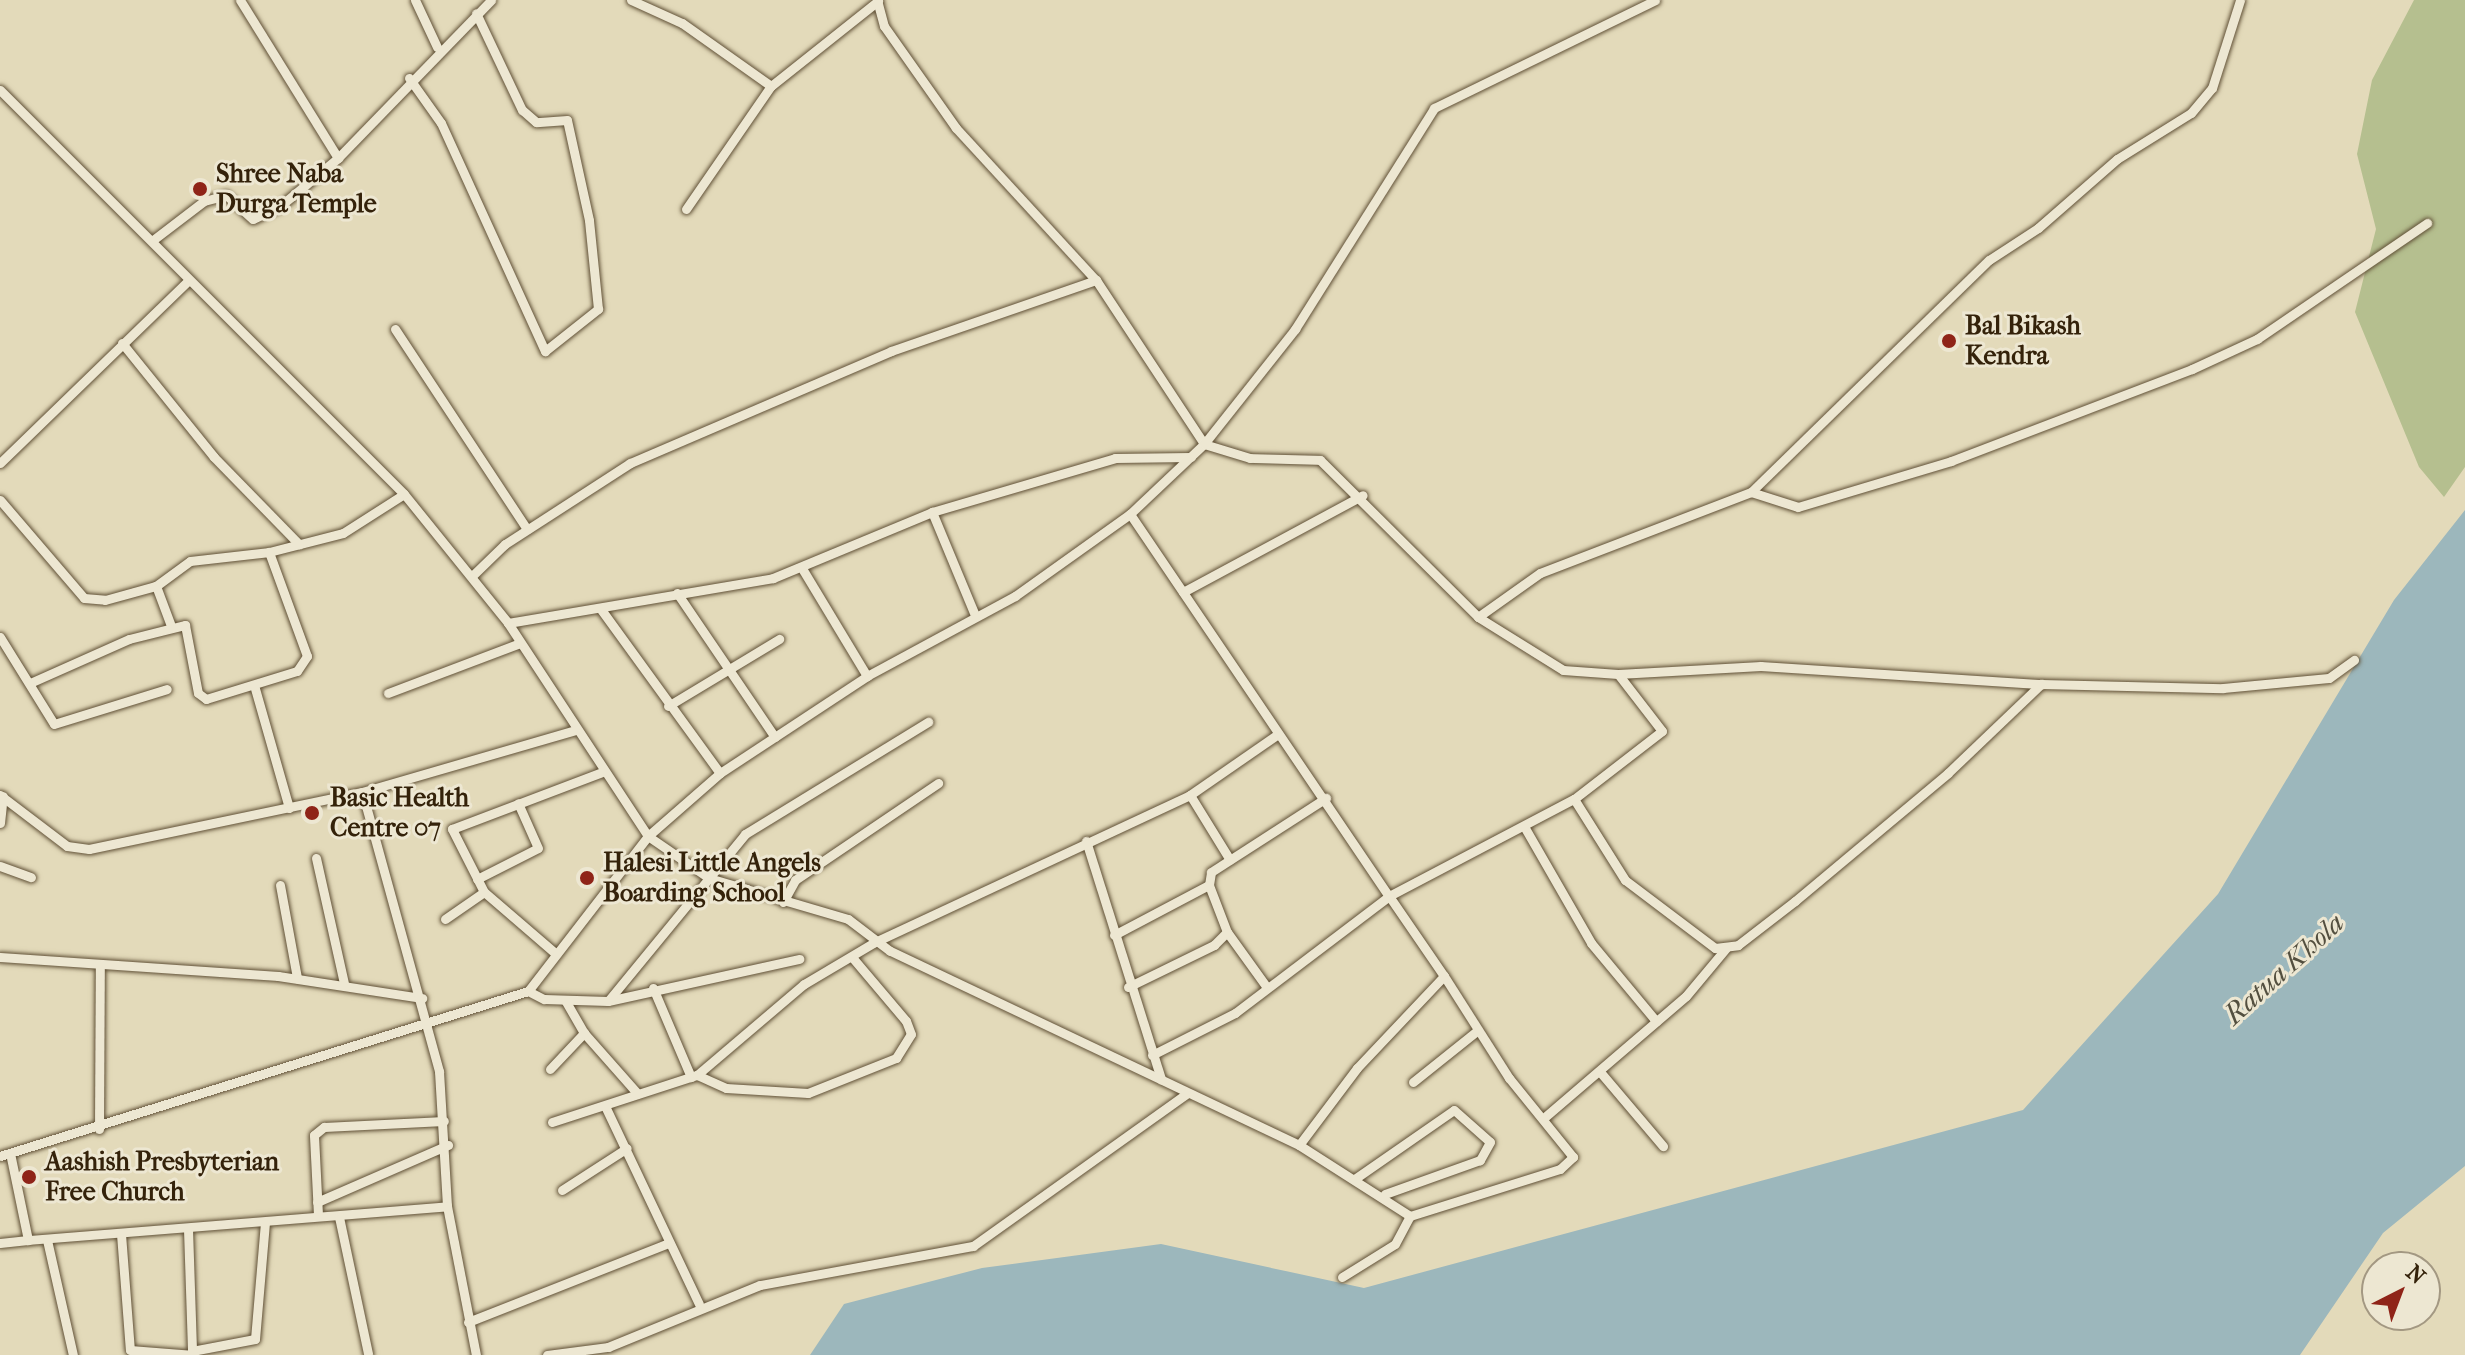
<!DOCTYPE html>
<style>
body{margin:0}
#map{position:relative;width:2465px;height:1355px;overflow:hidden;background:#e3daba;font-family:"IM FELL French Canon",serif}
div>[style]{position:absolute}
.green>*{inset:0;background:#b5bf8f}
.water>*{inset:0;background:#9cb7bc}
.roads{filter:drop-shadow(0 0 2px #605036) drop-shadow(0 0 2px #605036)}
.street>*{height:9px;margin:-4.5px;padding:0 4.5px;transform-origin:4.5px;border-radius:4.5px;background:#ede7d2}
.dots>*{width:22px;height:22px;translate:-50% -50%;box-sizing:border-box;border:4px solid #ede7d2;border-radius:50%}
span{translate:-50% -50%;white-space:nowrap;text-align:center;line-height:1.15;-webkit-text-stroke:6px #ede7d2;paint-order:stroke}
.poi-label{font-size:26px;color:#34220a;font-weight:700}
.left{translate:0 -50%;text-align:left}
.water-label{font-size:28px;color:#534f3f;font-style:italic}
.north{position:absolute;left:2361px;top:1251px;width:80px;height:80px;box-sizing:border-box;background:#ede7d2;border:2px solid #a39882;border-radius:50%;rotate:42deg;font-size:22px;font-weight:700;line-height:32px;text-align:center;color:#34220a}
.north::after{content:'';display:block;margin:auto;width:28px;height:36px;background:#8f2418;clip-path:polygon(50% 0,100% 100%,50% 72%,0 100%)}
</style>
<div id="map">
<div class="green">
<div style="clip-path:polygon(2414px 0,2465px 0,2465px 467px,2444px 497px,2419px 467px,2355px 312px,2376px 229px,2357px 154px,2372px 80px)"></div>
</div>
<div class="water">
<div style="clip-path:polygon(2465px 510px,2465px 1166px,2383px 1233px,2300px 1355px,810px 1355px,844px 1304px,982px 1268px,1161px 1244px,1364px 1288px,2023px 1110px,2218px 894px,2394px 600px)"></div>
</div>
<div class="roads">
<div class="street">
<div style="left:240px;top:0;width:186px;rotate:58.2deg"></div>
<div style="left:415px;top:0;width:52px;rotate:64.9deg"></div>
<div style="left:631px;top:0;width:56px;rotate:24.3deg"></div>
<div style="left:682px;top:23px;width:109px;rotate:35.3deg"></div>
<div style="left:877px;top:0;width:27px;rotate:75deg"></div>
<div style="left:884px;top:26px;width:125px;rotate:54.8deg"></div>
<div style="left:956px;top:128px;width:207px;rotate:47.4deg"></div>
<div style="left:1096px;top:280px;width:196px;rotate:56.6deg"></div>
<div style="left:1204px;top:444px;width:48px;rotate:16.9deg"></div>
<div style="left:1250px;top:458px;width:70px;rotate:1.6deg"></div>
<div style="left:1320px;top:460px;width:223px;rotate:44.8deg"></div>
<div style="left:1478px;top:617px;width:76px;rotate:-35.4deg"></div>
<div style="left:1540px;top:573px;width:226px;rotate:-21deg"></div>
<div style="left:1751px;top:492px;width:49px;rotate:17.7deg"></div>
<div style="left:1798px;top:507px;width:160px;rotate:-16.7deg"></div>
<div style="left:1951px;top:461px;width:258px;rotate:-20.9deg"></div>
<div style="left:2192px;top:369px;width:72px;rotate:-24.8deg"></div>
<div style="left:2257px;top:339px;width:206px;rotate:-34.3deg"></div>
<div style="left:409px;top:78px;width:55px;rotate:54.6deg"></div>
<div style="left:441px;top:123px;width:251px;rotate:65.5deg"></div>
<div style="left:545px;top:351px;width:68px;rotate:-38.4deg"></div>
<div style="left:598px;top:309px;width:89px;rotate:-95.8deg"></div>
<div style="left:589px;top:220px;width:102px;rotate:-102.4deg"></div>
<div style="left:567px;top:120px;width:31px;rotate:176deg"></div>
<div style="left:536px;top:122px;width:18px;rotate:-139deg"></div>
<div style="left:522px;top:110px;width:107px;rotate:-115.4deg"></div>
<div style="left:0;top:90px;width:571px;rotate:45deg"></div>
<div style="left:404px;top:494px;width:166px;rotate:51.1deg"></div>
<div style="left:508px;top:623px;width:255px;rotate:56.7deg"></div>
<div style="left:648px;top:836px;width:196px;rotate:127.7deg"></div>
<div style="left:528px;top:991px;width:553px;rotate:162.65deg"></div>
<div style="left:686px;top:209px;width:150px;rotate:-55.4deg"></div>
<div style="left:771px;top:86px;width:137px;rotate:-38.5deg"></div>
<div style="left:153px;top:240px;width:64px;rotate:-37.4deg"></div>
<div style="left:204px;top:201px;width:23px;rotate:-15deg"></div>
<div style="left:226px;top:195px;width:36px;rotate:42deg"></div>
<div style="left:253px;top:219px;width:29px;rotate:-25deg"></div>
<div style="left:279px;top:207px;width:77px;rotate:-39.7deg"></div>
<div style="left:338px;top:158px;width:220px;rotate:-45.9deg"></div>
<div style="left:395px;top:329px;width:240px;rotate:56.6deg"></div>
<div style="left:122px;top:343px;width:146px;rotate:51.1deg"></div>
<div style="left:214px;top:457px;width:122px;rotate:45.7deg"></div>
<div style="left:0;top:463px;width:263px;rotate:-44.1deg"></div>
<div style="left:1751px;top:492px;width:332px;rotate:-44.3deg"></div>
<div style="left:1989px;top:260px;width:59px;rotate:-33.1deg"></div>
<div style="left:2038px;top:228px;width:105px;rotate:-41.1deg"></div>
<div style="left:2117px;top:159px;width:87px;rotate:-31.9deg"></div>
<div style="left:2191px;top:113px;width:33px;rotate:-50deg"></div>
<div style="left:2212px;top:88px;width:92px;rotate:-72.3deg"></div>
<div style="left:0;top:500px;width:129px;rotate:49.4deg"></div>
<div style="left:84px;top:598px;width:21px;rotate:5deg"></div>
<div style="left:105px;top:600px;width:53px;rotate:-15.4deg"></div>
<div style="left:156px;top:586px;width:42px;rotate:-36.3deg"></div>
<div style="left:190px;top:561px;width:80px;rotate:-6.5deg"></div>
<div style="left:269px;top:552px;width:76px;rotate:-14.4deg"></div>
<div style="left:343px;top:533px;width:72px;rotate:-32.6deg"></div>
<div style="left:932px;top:512px;width:109px;rotate:67.4deg"></div>
<div style="left:1130px;top:514px;width:462px;rotate:55.9deg"></div>
<div style="left:1389px;top:896px;width:209px;rotate:-27.7deg"></div>
<div style="left:1574px;top:799px;width:96px;rotate:57.8deg"></div>
<div style="left:1625px;top:880px;width:113px;rotate:37.1deg"></div>
<div style="left:1715px;top:948px;width:23px;rotate:-7deg"></div>
<div style="left:1738px;top:945px;width:72px;rotate:-37.7deg"></div>
<div style="left:1795px;top:901px;width:199px;rotate:-39.9deg"></div>
<div style="left:1948px;top:773px;width:129px;rotate:-43.7deg"></div>
<div style="left:2041px;top:684px;width:182px;rotate:1.3deg"></div>
<div style="left:2223px;top:688px;width:106px;rotate:-5.4deg"></div>
<div style="left:2329px;top:678px;width:31px;rotate:-36deg"></div>
<div style="left:803px;top:570px;width:124px;rotate:58.9deg"></div>
<div style="left:472px;top:576px;width:46px;rotate:-44.1deg"></div>
<div style="left:505px;top:544px;width:149px;rotate:-32.9deg"></div>
<div style="left:630px;top:463px;width:284px;rotate:-23.2deg"></div>
<div style="left:891px;top:351px;width:217px;rotate:-19.1deg"></div>
<div style="left:156px;top:586px;width:43px;rotate:69.4deg"></div>
<div style="left:1183px;top:592px;width:204px;rotate:-28.3deg"></div>
<div style="left:677px;top:593px;width:174px;rotate:55.8deg"></div>
<div style="left:600px;top:608px;width:204px;rotate:54deg"></div>
<div style="left:1478px;top:617px;width:100px;rotate:31.9deg"></div>
<div style="left:1563px;top:670px;width:55px;rotate:4.2deg"></div>
<div style="left:1618px;top:674px;width:143px;rotate:-3.2deg"></div>
<div style="left:1761px;top:666px;width:281px;rotate:3.7deg"></div>
<div style="left:508px;top:623px;width:269px;rotate:-9.6deg"></div>
<div style="left:773px;top:578px;width:172px;rotate:-22.5deg"></div>
<div style="left:932px;top:512px;width:191px;rotate:-16.4deg"></div>
<div style="left:1115px;top:458px;width:76px;rotate:-0.8deg"></div>
<div style="left:0;top:637px;width:102px;rotate:58.2deg"></div>
<div style="left:54px;top:724px;width:118px;rotate:-17.2deg"></div>
<div style="left:30px;top:683px;width:108px;rotate:-24deg"></div>
<div style="left:129px;top:639px;width:58px;rotate:-14deg"></div>
<div style="left:185px;top:625px;width:69px;rotate:79.2deg"></div>
<div style="left:198px;top:693px;width:10px;rotate:37deg"></div>
<div style="left:206px;top:699px;width:95px;rotate:-17.1deg"></div>
<div style="left:297px;top:671px;width:18px;rotate:-56deg"></div>
<div style="left:307px;top:656px;width:111px;rotate:-110.1deg"></div>
<div style="left:254px;top:685px;width:128px;rotate:74.1deg"></div>
<div style="left:388px;top:693px;width:141px;rotate:-20.7deg"></div>
<div style="left:668px;top:706px;width:130px;rotate:-31.1deg"></div>
<div style="left:0;top:795px;width:84px;rotate:37.3deg"></div>
<div style="left:67px;top:846px;width:22px;rotate:8deg"></div>
<div style="left:89px;top:849px;width:279px;rotate:-11.8deg"></div>
<div style="left:362px;top:792px;width:222px;rotate:-16.2deg"></div>
<div style="left:1190px;top:795px;width:76px;rotate:58.4deg"></div>
<div style="left:1574px;top:799px;width:111px;rotate:-37.7deg"></div>
<div style="left:1662px;top:731px;width:72px;rotate:-127.7deg"></div>
<div style="left:0;top:823px;width:27px;rotate:-84deg"></div>
<div style="left:1525px;top:828px;width:133px;rotate:60.1deg"></div>
<div style="left:1591px;top:943px;width:102px;rotate:50.2deg"></div>
<div style="left:1086px;top:841px;width:250px;rotate:72.5deg"></div>
<div style="left:316px;top:858px;width:128px;rotate:77.4deg"></div>
<div style="left:0;top:866px;width:33px;rotate:20deg"></div>
<div style="left:477px;top:879px;width:68px;rotate:-26.9deg"></div>
<div style="left:538px;top:848px;width:49px;rotate:-114deg"></div>
<div style="left:280px;top:885px;width:95px;rotate:79.6deg"></div>
<div style="left:783px;top:902px;width:25px;rotate:-61deg"></div>
<div style="left:795px;top:880px;width:173px;rotate:-34.1deg"></div>
<div style="left:445px;top:919px;width:47px;rotate:-34.7deg"></div>
<div style="left:1227px;top:932px;width:67px;rotate:54.2deg"></div>
<div style="left:1114px;top:935px;width:107px;rotate:-27.8deg"></div>
<div style="left:555px;top:953px;width:94px;rotate:-139.3deg"></div>
<div style="left:484px;top:892px;width:71px;rotate:-116.9deg"></div>
<div style="left:452px;top:829px;width:160px;rotate:-20.8deg"></div>
<div style="left:0;top:957px;width:279px;rotate:3.9deg"></div>
<div style="left:278px;top:976px;width:146px;rotate:8.7deg"></div>
<div style="left:1128px;top:987px;width:96px;rotate:-26deg"></div>
<div style="left:1214px;top:945px;width:18px;rotate:-45deg"></div>
<div style="left:1227px;top:932px;width:50px;rotate:-111deg"></div>
<div style="left:1209px;top:885px;width:13px;rotate:-81deg"></div>
<div style="left:1211px;top:872px;width:137px;rotate:-32.8deg"></div>
<div style="left:653px;top:988px;width:97px;rotate:66.9deg"></div>
<div style="left:528px;top:991px;width:18px;rotate:27deg"></div>
<div style="left:544px;top:999px;width:64px;rotate:1.8deg"></div>
<div style="left:608px;top:1001px;width:196px;rotate:-12.4deg"></div>
<div style="left:608px;top:1001px;width:216px;rotate:-50.6deg"></div>
<div style="left:745px;top:834px;width:215px;rotate:-31.5deg"></div>
<div style="left:584px;top:1033px;width:81px;rotate:48.5deg"></div>
<div style="left:1152px;top:1055px;width:93px;rotate:-26.8deg"></div>
<div style="left:1235px;top:1013px;width:193px;rotate:-37.2deg"></div>
<div style="left:1389px;top:896px;width:97px;rotate:55.5deg"></div>
<div style="left:1444px;top:976px;width:127px;rotate:133.4deg"></div>
<div style="left:1357px;top:1068px;width:96px;rotate:127deg"></div>
<div style="left:550px;top:1069px;width:50px;rotate:-46.6deg"></div>
<div style="left:584px;top:1033px;width:38px;rotate:-120deg"></div>
<div style="left:1601px;top:1073px;width:96px;rotate:49.7deg"></div>
<div style="left:697px;top:1075px;width:32px;rotate:24deg"></div>
<div style="left:726px;top:1088px;width:82px;rotate:3.5deg"></div>
<div style="left:808px;top:1093px;width:95px;rotate:-21.7deg"></div>
<div style="left:896px;top:1058px;width:28px;rotate:-58deg"></div>
<div style="left:911px;top:1034px;width:14px;rotate:-111deg"></div>
<div style="left:906px;top:1021px;width:84px;rotate:-130.2deg"></div>
<div style="left:1413px;top:1082px;width:82px;rotate:-38.6deg"></div>
<div style="left:605px;top:1106px;width:219px;rotate:64.6deg"></div>
<div style="left:1546px;top:1116px;width:184px;rotate:-40.6deg"></div>
<div style="left:1686px;top:996px;width:64px;rotate:-50.1deg"></div>
<div style="left:552px;top:1122px;width:152px;rotate:-18deg"></div>
<div style="left:697px;top:1075px;width:140px;rotate:-40.4deg"></div>
<div style="left:804px;top:984px;width:82px;rotate:-30.6deg"></div>
<div style="left:875px;top:942px;width:348px;rotate:-25deg"></div>
<div style="left:1190px;top:795px;width:107px;rotate:-34.7deg"></div>
<div style="left:99px;top:1129px;width:165px;rotate:-89.7deg"></div>
<div style="left:10px;top:1153px;width:89px;rotate:78.3deg"></div>
<div style="left:28px;top:1240px;width:420px;rotate:-4.6deg"></div>
<div style="left:447px;top:1206px;width:135px;rotate:-93.4deg"></div>
<div style="left:439px;top:1071px;width:289px;rotate:-105.4deg"></div>
<div style="left:1356px;top:1178px;width:119px;rotate:-34.8deg"></div>
<div style="left:1454px;top:1110px;width:48px;rotate:41.6deg"></div>
<div style="left:1490px;top:1142px;width:21px;rotate:119deg"></div>
<div style="left:1480px;top:1160px;width:101px;rotate:160.3deg"></div>
<div style="left:562px;top:1190px;width:77px;rotate:-32.9deg"></div>
<div style="left:317px;top:1202px;width:143px;rotate:-23.5deg"></div>
<div style="left:447px;top:1206px;width:152px;rotate:79deg"></div>
<div style="left:318px;top:1215px;width:80px;rotate:-92.9deg"></div>
<div style="left:314px;top:1135px;width:13px;rotate:-39deg"></div>
<div style="left:324px;top:1127px;width:120px;rotate:-2.9deg"></div>
<div style="left:1410px;top:1216px;width:132px;rotate:-147.4deg"></div>
<div style="left:1299px;top:1145px;width:453px;rotate:-154.6deg"></div>
<div style="left:890px;top:951px;width:53px;rotate:-142.7deg"></div>
<div style="left:848px;top:919px;width:145px;rotate:-163.6deg"></div>
<div style="left:709px;top:878px;width:74px;rotate:-145.5deg"></div>
<div style="left:648px;top:836px;width:96px;rotate:-41.2deg"></div>
<div style="left:720px;top:773px;width:176px;rotate:-33.4deg"></div>
<div style="left:867px;top:676px;width:168px;rotate:-28.4deg"></div>
<div style="left:1015px;top:596px;width:141px;rotate:-35.5deg"></div>
<div style="left:1130px;top:514px;width:102px;rotate:-43.4deg"></div>
<div style="left:1204px;top:444px;width:147px;rotate:-51.6deg"></div>
<div style="left:1295px;top:329px;width:261px;rotate:-57.8deg"></div>
<div style="left:1434px;top:108px;width:246px;rotate:-26deg"></div>
<div style="left:1410px;top:1216px;width:157px;rotate:-17.4deg"></div>
<div style="left:1560px;top:1169px;width:18px;rotate:-43deg"></div>
<div style="left:1573px;top:1157px;width:102px;rotate:-129deg"></div>
<div style="left:1509px;top:1078px;width:121px;rotate:-122.5deg"></div>
<div style="left:339px;top:1217px;width:140px;rotate:78deg"></div>
<div style="left:188px;top:1229px;width:122px;rotate:88.1deg"></div>
<div style="left:192px;top:1351px;width:64px;rotate:-10.8deg"></div>
<div style="left:255px;top:1339px;width:116px;rotate:-85.1deg"></div>
<div style="left:121px;top:1234px;width:116px;rotate:85.6deg"></div>
<div style="left:130px;top:1350px;width:64px;rotate:4.5deg"></div>
<div style="left:47px;top:1240px;width:118px;rotate:77.3deg"></div>
<div style="left:0;top:1243px;width:28px;rotate:-6deg"></div>
<div style="left:1342px;top:1277px;width:62px;rotate:-31.9deg"></div>
<div style="left:1395px;top:1244px;width:32px;rotate:-62deg"></div>
<div style="left:468px;top:1322px;width:216px;rotate:-21.5deg"></div>
<div style="left:547px;top:1355px;width:62px;rotate:-7.5deg"></div>
<div style="left:608px;top:1347px;width:164px;rotate:-22.2deg"></div>
<div style="left:760px;top:1285px;width:217px;rotate:-10.4deg"></div>
<div style="left:973px;top:1246px;width:262px;rotate:-35.5deg"></div>
</div>
</div>
<div class="dots">
<div style="left:200px;top:189px;background:#8f2418"></div>
<div style="left:1949px;top:341px;background:#8f2418"></div>
<div style="left:312px;top:813px;background:#8f2418"></div>
<div style="left:587px;top:878px;background:#8f2418"></div>
<div style="left:29px;top:1177px;background:#8f2418"></div>
</div>
<div class="poi-label">
<span class="left" style="left:216px;top:189px">Shree Naba<br>Durga Temple</span>
<span class="left" style="left:1965px;top:341px">Bal Bikash<br>Kendra</span>
<span class="left" style="left:330px;top:813px">Basic Health<br>Centre 07</span>
<span class="left" style="left:603px;top:878px">Halesi Little Angels<br>Boarding School</span>
<span class="left" style="left:45px;top:1177px">Aashish Presbyterian<br>Free Church</span>
</div>
<div class="water-label">
<span style="left:2284px;top:969px;rotate:-42deg">Ratua Khola</span>
</div>
<div class="north">N</div>
</div>
